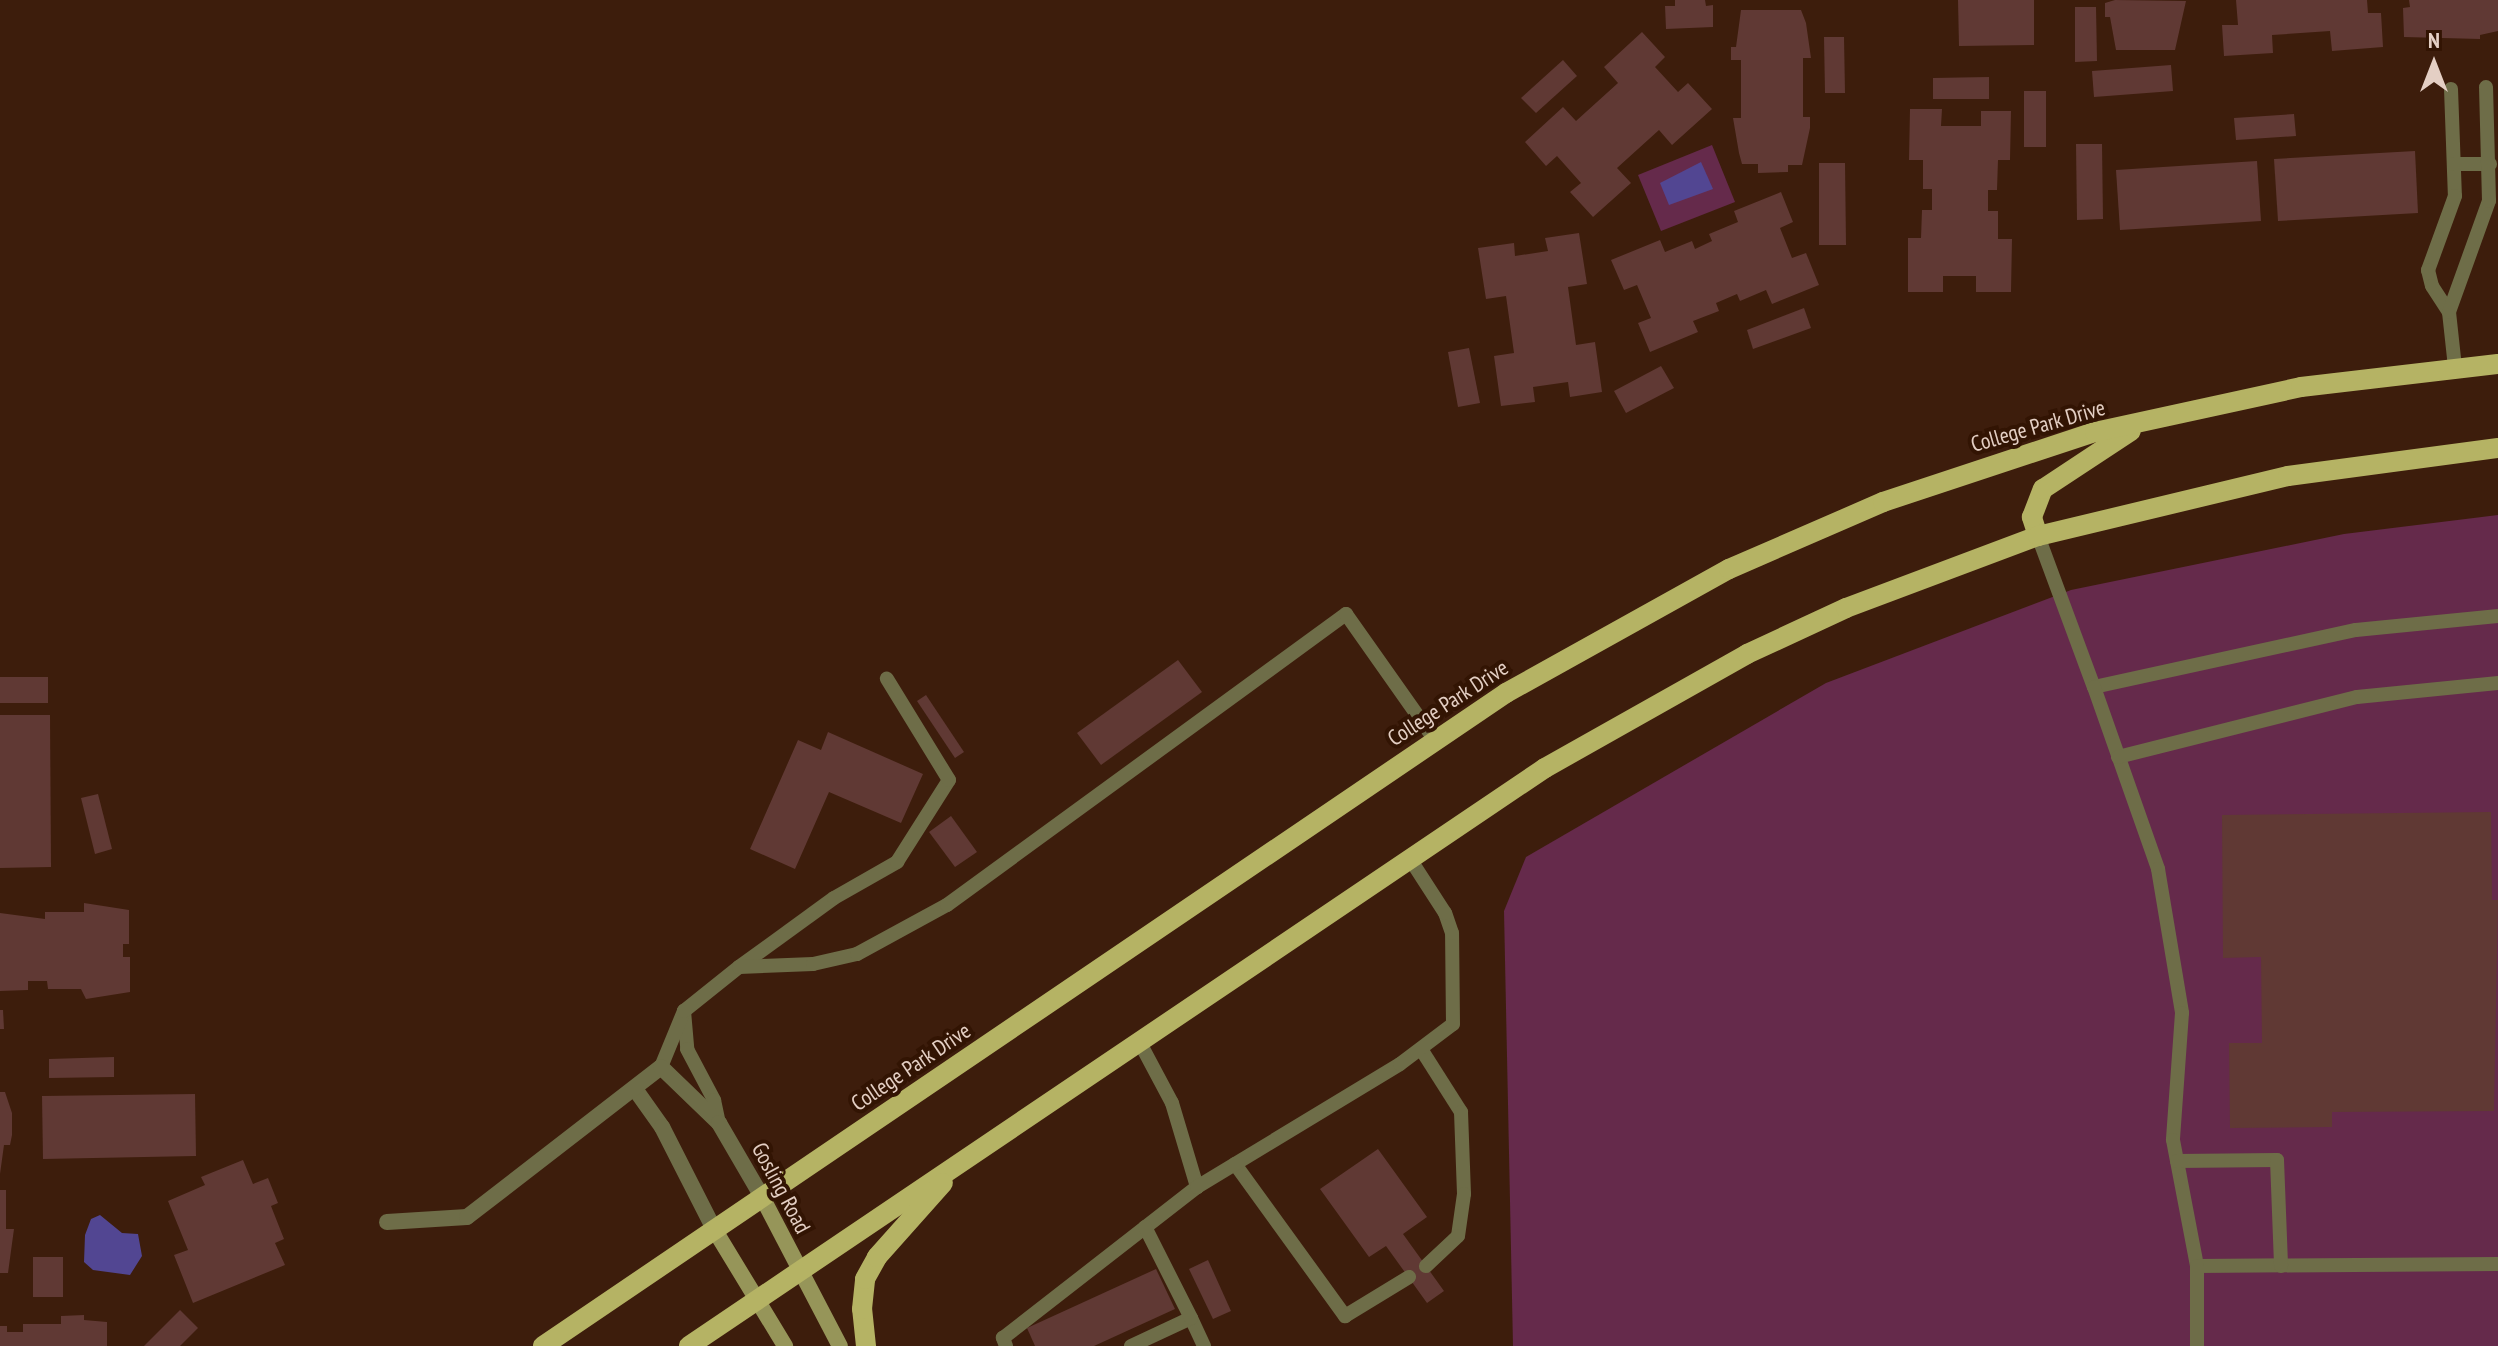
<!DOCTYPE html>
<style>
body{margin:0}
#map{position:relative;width:2498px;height:1346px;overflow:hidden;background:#3d1d0c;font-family:"PT Sans Narrow",sans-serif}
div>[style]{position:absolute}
.green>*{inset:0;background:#652a4b}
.water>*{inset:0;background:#524692}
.building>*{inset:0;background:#603934}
.service>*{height:14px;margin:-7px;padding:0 7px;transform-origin:7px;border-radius:7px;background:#6e6d48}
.minor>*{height:16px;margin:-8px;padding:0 8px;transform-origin:8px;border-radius:8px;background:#6e6d48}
.secondary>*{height:16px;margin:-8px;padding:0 8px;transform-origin:8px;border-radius:8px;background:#969559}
.primary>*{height:20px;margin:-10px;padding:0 10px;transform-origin:10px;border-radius:10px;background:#b5b364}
span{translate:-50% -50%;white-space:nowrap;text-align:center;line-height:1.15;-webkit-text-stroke:8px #321403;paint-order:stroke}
.street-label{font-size:22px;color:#e4cfc4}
.north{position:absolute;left:2394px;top:24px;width:80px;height:80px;-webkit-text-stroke:6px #321403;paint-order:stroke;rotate:0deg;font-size:22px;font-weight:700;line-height:32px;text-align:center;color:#e4cfc4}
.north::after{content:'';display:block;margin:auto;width:28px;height:36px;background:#e4cfc4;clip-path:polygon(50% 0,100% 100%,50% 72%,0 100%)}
</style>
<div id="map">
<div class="green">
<div style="clip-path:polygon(1712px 145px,1735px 202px,1661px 231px,1638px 175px)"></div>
<div style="clip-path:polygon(2498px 515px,2498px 1346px,1513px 1346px,1504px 911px,1526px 857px,1826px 683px,2071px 590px,2344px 534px)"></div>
</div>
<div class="water">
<div style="clip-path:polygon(1701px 162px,1713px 189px,1669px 205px,1660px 183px)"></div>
<div style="clip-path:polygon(100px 1215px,122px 1233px,138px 1234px,142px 1256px,130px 1275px,93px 1270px,84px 1262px,85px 1235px,91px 1219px)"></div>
</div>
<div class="building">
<div style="clip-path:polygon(1675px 0,1705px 0,1706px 6px,1713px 5px,1713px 27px,1666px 29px,1665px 6px,1675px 6px)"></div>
<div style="clip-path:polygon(1958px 0,2034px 0,2034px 45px,1959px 46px)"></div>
<div style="clip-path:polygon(2115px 0,2186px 1px,2175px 50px,2116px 50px,2110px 17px,2105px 17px,2105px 3px)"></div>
<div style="clip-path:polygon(2236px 0,2367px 0,2368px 13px,2381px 13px,2383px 47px,2332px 51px,2330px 31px,2272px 35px,2273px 53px,2224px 56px,2222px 25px,2238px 25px)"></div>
<div style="clip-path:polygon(2409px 0,2498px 0,2498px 31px,2480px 35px,2480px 39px,2404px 37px,2403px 8px,2410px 7px)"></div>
<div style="clip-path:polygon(2075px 7px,2096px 7px,2097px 61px,2075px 62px)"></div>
<div style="clip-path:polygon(1741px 10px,1801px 10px,1806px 23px,1811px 58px,1803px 58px,1803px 117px,1810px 117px,1810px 128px,1802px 165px,1788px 165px,1788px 172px,1758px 173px,1758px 164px,1742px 164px,1739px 153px,1733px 118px,1741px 118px,1741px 60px,1731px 60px,1731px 47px,1736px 47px)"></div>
<div style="clip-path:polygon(1642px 32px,1665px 57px,1655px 67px,1678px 92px,1688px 83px,1712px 109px,1672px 145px,1659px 130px,1617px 168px,1631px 183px,1593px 217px,1570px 192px,1581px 183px,1557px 156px,1546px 166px,1525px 142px,1563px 107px,1576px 121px,1618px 83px,1604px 67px)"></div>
<div style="clip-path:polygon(1824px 37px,1844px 37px,1845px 93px,1825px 93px)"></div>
<div style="clip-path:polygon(1563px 60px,1577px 76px,1536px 113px,1521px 98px)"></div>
<div style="clip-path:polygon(2171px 65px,2173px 91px,2094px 97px,2092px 71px)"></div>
<div style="clip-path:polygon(1989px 77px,1989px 99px,1933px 99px,1933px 78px)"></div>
<div style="clip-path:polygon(2024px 91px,2046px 91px,2046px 147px,2024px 147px)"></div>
<div style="clip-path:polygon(1910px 109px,1942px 109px,1941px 126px,1981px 126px,1981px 111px,2011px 111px,2010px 160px,1998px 160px,1997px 190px,1988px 190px,1988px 211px,1998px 211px,1998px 239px,2012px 239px,2011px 292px,1976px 292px,1976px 276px,1943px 276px,1943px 292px,1908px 292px,1908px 238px,1921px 238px,1922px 210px,1932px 210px,1932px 189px,1923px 189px,1923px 160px,1909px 160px)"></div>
<div style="clip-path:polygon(2294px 114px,2296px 136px,2236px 140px,2234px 118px)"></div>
<div style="clip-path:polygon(2076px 144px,2102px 144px,2103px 219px,2077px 220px)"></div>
<div style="clip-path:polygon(2415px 151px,2418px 213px,2278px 221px,2274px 159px)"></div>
<div style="clip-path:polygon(2257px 161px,2261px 221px,2120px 230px,2116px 170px)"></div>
<div style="clip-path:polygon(1819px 163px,1845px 163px,1846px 245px,1819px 245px)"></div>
<div style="clip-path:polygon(1781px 192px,1793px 222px,1780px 228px,1792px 258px,1806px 253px,1819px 285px,1772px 304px,1766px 290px,1740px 301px,1737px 294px,1716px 303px,1719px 311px,1693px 321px,1698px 332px,1650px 352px,1638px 323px,1651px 318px,1637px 285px,1624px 290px,1611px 260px,1660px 240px,1665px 252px,1692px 241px,1695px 249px,1712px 241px,1709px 234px,1738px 222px,1734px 211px)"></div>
<div style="clip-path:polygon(1579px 233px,1587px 284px,1568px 287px,1576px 345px,1595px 342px,1602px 392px,1570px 397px,1568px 382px,1533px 387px,1535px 402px,1501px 406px,1494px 356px,1514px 353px,1506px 296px,1486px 299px,1478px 248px,1514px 243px,1515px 256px,1548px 251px,1545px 238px)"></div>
<div style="clip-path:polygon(1804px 308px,1811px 328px,1753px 349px,1747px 330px)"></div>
<div style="clip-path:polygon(1469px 348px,1480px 403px,1458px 407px,1448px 352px)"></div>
<div style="clip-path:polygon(1661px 366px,1674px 388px,1626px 413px,1614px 391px)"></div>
<div style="clip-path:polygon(1178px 660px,1202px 692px,1101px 765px,1077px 733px)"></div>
<div style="clip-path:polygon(0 677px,48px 677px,48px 703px,0 703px)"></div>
<div style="clip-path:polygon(926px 695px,964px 752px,955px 758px,917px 701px)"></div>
<div style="clip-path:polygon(0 715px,50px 715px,51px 867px,0 868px)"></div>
<div style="clip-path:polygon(828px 732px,923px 774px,901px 823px,829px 792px,795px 869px,750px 849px,798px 740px,821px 750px)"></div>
<div style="clip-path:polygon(98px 794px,112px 849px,95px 854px,81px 798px)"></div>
<div style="clip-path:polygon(2491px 812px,2492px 900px,2498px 900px,2494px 1111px,2332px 1112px,2332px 1127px,2230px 1128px,2229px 1043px,2262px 1043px,2261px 957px,2223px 958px,2222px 815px)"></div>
<div style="clip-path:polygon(951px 816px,977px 852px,955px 867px,929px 832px)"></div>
<div style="clip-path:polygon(84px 903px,129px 910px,129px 944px,123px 944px,123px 957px,130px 957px,130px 992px,86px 999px,81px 989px,48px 989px,47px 981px,28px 981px,28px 990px,0 991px,0 913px,45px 919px,45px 912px,84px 912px)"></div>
<div style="clip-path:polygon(0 1010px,3px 1010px,4px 1029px,0 1029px)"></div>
<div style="clip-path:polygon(114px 1057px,114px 1077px,49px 1078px,49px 1059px)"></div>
<div style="clip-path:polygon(0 1092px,5px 1092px,12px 1113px,12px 1135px,10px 1145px,4px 1145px,0 1174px)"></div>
<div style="clip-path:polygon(195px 1094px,196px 1156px,43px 1159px,42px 1096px)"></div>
<div style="clip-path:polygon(1378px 1149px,1427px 1217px,1403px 1234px,1444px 1291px,1427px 1303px,1386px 1246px,1369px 1257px,1320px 1189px)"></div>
<div style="clip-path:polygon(243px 1160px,253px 1184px,268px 1178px,278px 1203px,271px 1206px,284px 1239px,275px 1243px,285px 1265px,193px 1303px,174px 1255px,188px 1250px,168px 1201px,205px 1185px,201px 1177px)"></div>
<div style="clip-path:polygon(0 1190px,6px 1190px,6px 1229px,14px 1229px,8px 1273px,0 1273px)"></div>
<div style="clip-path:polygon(33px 1257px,63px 1257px,63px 1297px,33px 1297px)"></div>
<div style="clip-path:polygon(1208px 1260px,1231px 1311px,1213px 1319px,1189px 1269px)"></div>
<div style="clip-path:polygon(1156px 1269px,1175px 1309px,1094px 1346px,1035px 1346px,1027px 1328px)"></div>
<div style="clip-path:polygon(180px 1310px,198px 1328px,180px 1346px,144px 1346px)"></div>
<div style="clip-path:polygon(84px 1315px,84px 1320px,107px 1322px,107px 1346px,0 1346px,0 1326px,7px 1326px,7px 1332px,23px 1332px,23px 1324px,61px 1324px,61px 1316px)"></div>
</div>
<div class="service">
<div style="left:2451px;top:89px;width:107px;rotate:87.9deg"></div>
<div style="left:2455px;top:196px;width:79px;rotate:110deg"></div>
<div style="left:2428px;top:270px;width:16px;rotate:76deg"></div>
<div style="left:2432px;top:286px;width:31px;rotate:57deg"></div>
<div style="left:2449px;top:312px;width:55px;rotate:83.8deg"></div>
<div style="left:2454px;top:164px;width:36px"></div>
<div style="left:2449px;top:312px;width:118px;rotate:-70.2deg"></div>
<div style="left:2489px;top:201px;width:114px;rotate:-91.5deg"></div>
<div style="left:2038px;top:536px;width:161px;rotate:69.7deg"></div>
<div style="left:2094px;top:687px;width:268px;rotate:-12.3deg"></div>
<div style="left:2356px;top:630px;width:143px;rotate:-5.6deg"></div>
<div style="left:2094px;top:687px;width:193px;rotate:70.6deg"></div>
<div style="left:2158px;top:869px;width:146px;rotate:80.5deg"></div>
<div style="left:2182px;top:1013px;width:127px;rotate:94.1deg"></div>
<div style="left:2173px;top:1140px;width:128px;rotate:79.2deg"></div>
<div style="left:2197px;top:1266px;width:301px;rotate:-0.4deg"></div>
<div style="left:2118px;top:757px;width:246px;rotate:-14.1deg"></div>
<div style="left:2357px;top:697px;width:142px;rotate:-5.7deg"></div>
<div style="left:739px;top:967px;width:117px;rotate:-36deg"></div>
<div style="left:834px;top:898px;width:73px;rotate:-29.7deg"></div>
<div style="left:897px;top:862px;width:97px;rotate:-57.6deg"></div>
<div style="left:949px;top:780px;width:119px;rotate:-121.5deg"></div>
<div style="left:684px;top:1011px;width:38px;rotate:85deg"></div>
<div style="left:687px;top:1049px;width:58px;rotate:62.1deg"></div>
<div style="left:714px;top:1100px;width:24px;rotate:78deg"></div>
<div style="left:1139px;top:1041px;width:70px;rotate:62deg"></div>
<div style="left:1172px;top:1103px;width:88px;rotate:73.4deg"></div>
<div style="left:1421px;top:1049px;width:75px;rotate:57.6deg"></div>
<div style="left:1461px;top:1112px;width:82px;rotate:87.9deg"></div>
<div style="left:1464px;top:1194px;width:42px;rotate:98.1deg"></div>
<div style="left:1458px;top:1236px;width:44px;rotate:136.8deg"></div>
<div style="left:661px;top:1067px;width:61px;rotate:-67.7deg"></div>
<div style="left:684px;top:1011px;width:70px;rotate:-38.7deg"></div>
<div style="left:739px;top:967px;width:74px;rotate:-2.3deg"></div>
<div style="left:813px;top:964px;width:45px;rotate:-12.8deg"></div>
<div style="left:857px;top:954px;width:102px;rotate:-28.6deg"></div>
<div style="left:947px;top:905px;width:494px;rotate:-36.1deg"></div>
<div style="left:1346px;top:614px;width:154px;rotate:54.8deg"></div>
<div style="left:2177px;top:1161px;width:100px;rotate:-0.6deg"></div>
<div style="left:2277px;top:1160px;width:106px;rotate:87.8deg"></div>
<div style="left:1235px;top:1164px;width:188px;rotate:54.1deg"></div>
<div style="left:1345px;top:1316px;width:75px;rotate:-31.4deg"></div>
<div style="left:2197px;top:1266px;width:80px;rotate:90deg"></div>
<div style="left:1191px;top:1318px;width:31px;rotate:65deg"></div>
<div style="left:1006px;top:1346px;width:9px;rotate:-111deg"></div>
<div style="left:1003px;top:1338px;width:246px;rotate:-37.9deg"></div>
<div style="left:1197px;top:1187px;width:237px;rotate:-31.2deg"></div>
<div style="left:1400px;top:1064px;width:66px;rotate:-37deg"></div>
<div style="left:1453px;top:1024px;width:91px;rotate:-90.6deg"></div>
<div style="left:1452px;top:933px;width:21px;rotate:-109deg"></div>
<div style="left:1445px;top:913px;width:64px;rotate:-122.9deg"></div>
<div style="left:1131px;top:1346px;width:66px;rotate:-25deg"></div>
<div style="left:1191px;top:1318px;width:102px;rotate:-116.8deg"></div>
</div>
<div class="minor">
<div style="left:635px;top:1089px;width:47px;rotate:54.6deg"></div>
<div style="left:662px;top:1127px;width:114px;rotate:63deg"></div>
<div style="left:387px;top:1222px;width:80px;rotate:-3.6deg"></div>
<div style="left:467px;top:1217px;width:245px;rotate:-37.7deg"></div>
<div style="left:661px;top:1067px;width:81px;rotate:44deg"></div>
<div style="left:719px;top:1123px;width:86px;rotate:59.8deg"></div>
</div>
<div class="secondary">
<div style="left:762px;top:1197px;width:168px;rotate:62.4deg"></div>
<div style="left:714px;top:1229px;width:137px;rotate:58.7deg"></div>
</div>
<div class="primary">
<div style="left:2038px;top:536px;width:20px;rotate:-108deg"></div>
<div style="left:2032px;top:517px;width:30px;rotate:-69deg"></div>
<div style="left:2043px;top:489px;width:105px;rotate:-33.4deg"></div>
<div style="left:543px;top:1346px;width:1164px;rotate:-34.14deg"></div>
<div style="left:1506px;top:693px;width:255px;rotate:-29.1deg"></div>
<div style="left:1729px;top:569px;width:168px;rotate:-23.5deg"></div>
<div style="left:1883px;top:502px;width:223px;rotate:-18.3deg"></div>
<div style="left:2095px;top:432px;width:211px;rotate:-12.3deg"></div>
<div style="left:2301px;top:387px;width:198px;rotate:-6.7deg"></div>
<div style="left:689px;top:1346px;width:1033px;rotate:-34.03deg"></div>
<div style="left:1545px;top:768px;width:232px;rotate:-29.4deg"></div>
<div style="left:1747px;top:654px;width:109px;rotate:-24.9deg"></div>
<div style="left:1846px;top:608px;width:205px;rotate:-20.6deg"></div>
<div style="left:2038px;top:536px;width:257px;rotate:-13.5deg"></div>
<div style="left:2288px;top:476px;width:212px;rotate:-7.6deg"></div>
<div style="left:866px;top:1346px;width:37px;rotate:-96deg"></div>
<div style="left:862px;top:1309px;width:30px;rotate:-84deg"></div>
<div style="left:865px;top:1279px;width:25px;rotate:-61deg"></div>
<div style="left:877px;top:1257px;width:99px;rotate:-48.3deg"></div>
</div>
<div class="street-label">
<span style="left:2038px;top:426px;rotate:-16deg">College Park Drive</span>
<span style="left:1448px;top:703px;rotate:-33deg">College Park Drive</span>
<span style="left:911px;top:1067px;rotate:-34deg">College Park Drive</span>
<span style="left:781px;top:1188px;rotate:62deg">Gosling Road</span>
</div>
<div class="north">N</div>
</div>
